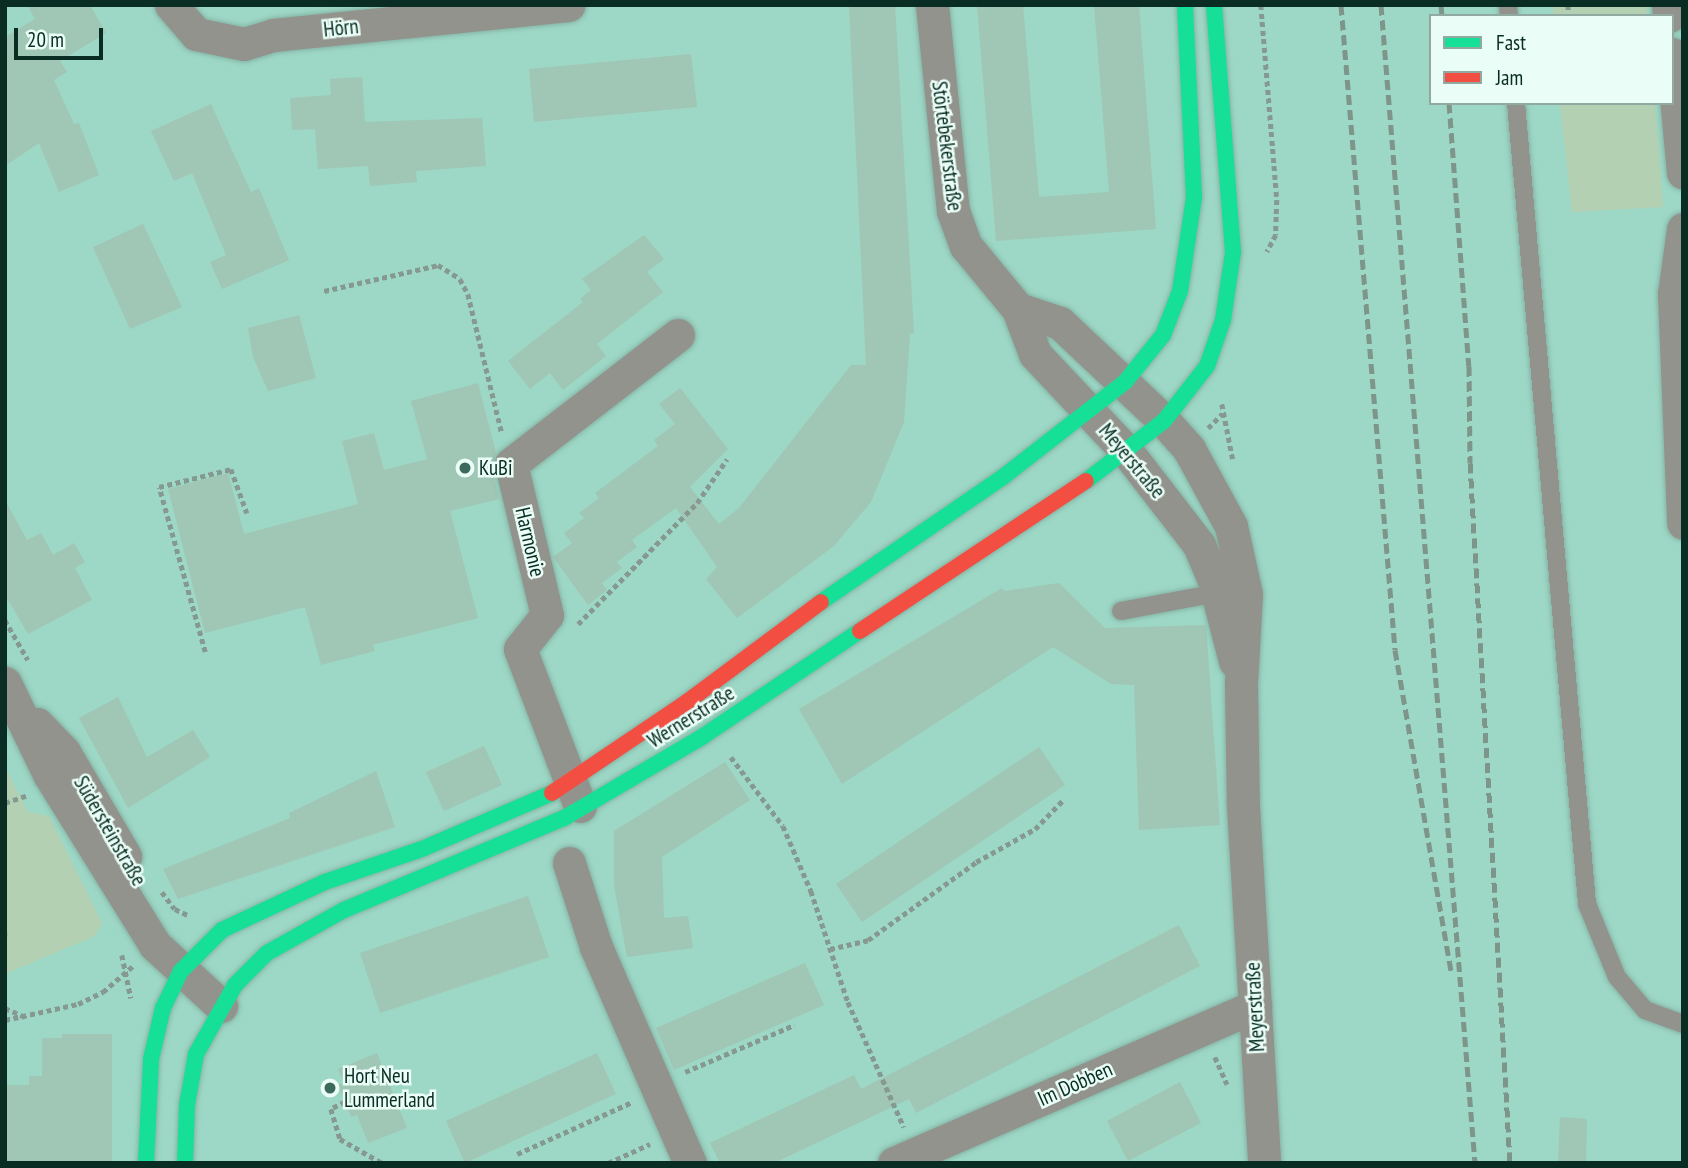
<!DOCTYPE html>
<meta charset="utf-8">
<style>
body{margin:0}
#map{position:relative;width:1688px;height:1168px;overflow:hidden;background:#9dd7c5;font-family:"PT Sans Narrow",sans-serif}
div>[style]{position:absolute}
.green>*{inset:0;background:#b4d0b2}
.building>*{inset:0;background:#a0c6b5}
.path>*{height:4.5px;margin-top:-2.25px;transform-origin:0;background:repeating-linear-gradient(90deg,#869990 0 5px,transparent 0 8.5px)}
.roads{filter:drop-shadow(0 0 2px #86b4a6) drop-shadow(0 0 2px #86b4a6)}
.lane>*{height:18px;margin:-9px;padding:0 9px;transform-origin:9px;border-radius:9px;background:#92938c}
.street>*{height:33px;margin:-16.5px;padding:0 16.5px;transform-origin:16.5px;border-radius:16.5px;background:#92938c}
.fast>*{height:16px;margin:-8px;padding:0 8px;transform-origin:8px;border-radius:8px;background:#16e098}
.jam>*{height:16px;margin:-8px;padding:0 8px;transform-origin:8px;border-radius:8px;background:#f24e42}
.rail>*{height:5px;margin-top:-2.5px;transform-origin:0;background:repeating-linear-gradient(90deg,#7e958a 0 10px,transparent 0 15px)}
.dots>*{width:19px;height:19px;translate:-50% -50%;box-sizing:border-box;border:4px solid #eafdf6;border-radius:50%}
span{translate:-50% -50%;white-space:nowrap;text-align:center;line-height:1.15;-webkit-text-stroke:5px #eafdf6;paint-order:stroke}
.street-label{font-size:21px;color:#092d23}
.poi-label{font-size:21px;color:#092d23}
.left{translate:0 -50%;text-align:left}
.frame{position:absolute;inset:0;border:7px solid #092d23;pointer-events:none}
.legend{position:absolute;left:1429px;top:14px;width:245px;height:91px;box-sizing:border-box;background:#eafdf6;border:2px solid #90aaa2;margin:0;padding:9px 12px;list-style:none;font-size:21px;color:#092d23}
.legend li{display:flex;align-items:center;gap:14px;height:35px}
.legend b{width:35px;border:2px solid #90aaa2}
.scale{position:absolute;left:14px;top:28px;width:89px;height:32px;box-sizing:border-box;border:4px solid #092d23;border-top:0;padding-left:9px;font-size:21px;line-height:24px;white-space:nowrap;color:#092d23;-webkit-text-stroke:5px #eafdf6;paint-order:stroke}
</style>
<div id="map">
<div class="green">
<div style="clip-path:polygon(1553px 5px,1647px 5px,1647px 16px,1553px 16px)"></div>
<div style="clip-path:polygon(1560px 103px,1655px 103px,1663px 207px,1572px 212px)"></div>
<div style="clip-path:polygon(5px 767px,28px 812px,49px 816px,102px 923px,95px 936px,5px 974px)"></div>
</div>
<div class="building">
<div style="clip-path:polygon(27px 5px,90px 5px,106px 33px,60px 61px,67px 72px,54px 80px,74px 124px,79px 123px,99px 175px,59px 192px,39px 143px,5px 166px,5px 37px,35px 19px)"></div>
<div style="clip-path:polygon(849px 5px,895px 5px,914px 333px,910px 334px,904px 422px,871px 502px,834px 546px,737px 618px,706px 579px,717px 567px,676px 508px,632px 540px,637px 547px,617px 562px,622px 568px,602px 583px,607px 590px,588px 605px,553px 557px,572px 543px,564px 533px,584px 518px,579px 513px,599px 498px,595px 493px,658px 446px,654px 440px,675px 424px,659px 404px,680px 388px,728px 449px,690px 487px,719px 524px,739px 508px,851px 365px,866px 365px)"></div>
<div style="clip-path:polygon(977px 5px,1023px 5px,1039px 197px,1109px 192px,1094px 5px,1139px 5px,1156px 229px,996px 241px)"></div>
<div style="clip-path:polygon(691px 54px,697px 107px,534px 122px,529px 69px)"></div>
<div style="clip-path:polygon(362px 77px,365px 122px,482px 118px,486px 166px,416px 171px,417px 182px,370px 186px,368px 166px,318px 169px,315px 129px,292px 130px,290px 98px,331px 95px,330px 79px)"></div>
<div style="clip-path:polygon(211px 104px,251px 192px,259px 188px,289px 260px,222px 289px,210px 262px,226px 255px,192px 173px,174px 181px,151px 131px)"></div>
<div style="clip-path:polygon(143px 224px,182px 307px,130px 329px,93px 247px)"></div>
<div style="clip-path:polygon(644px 235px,664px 259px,647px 272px,663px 292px,597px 344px,606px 356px,563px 390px,550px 373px,530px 389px,508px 361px,583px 302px,580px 299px,591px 290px,582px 279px)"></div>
<div style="clip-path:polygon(299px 315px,316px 378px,268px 391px,253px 357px,248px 328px)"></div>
<div style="clip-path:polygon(478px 383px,496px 453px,492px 468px,499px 499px,450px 511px,478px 618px,373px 645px,375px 651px,321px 665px,305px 607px,205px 633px,168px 489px,228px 473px,244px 534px,358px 504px,342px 441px,374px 433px,384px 470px,427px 459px,411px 401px)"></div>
<div style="clip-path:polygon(5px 500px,27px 540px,41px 533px,53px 555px,74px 543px,85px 562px,75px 568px,92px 600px,28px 634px,5px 595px)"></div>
<div style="clip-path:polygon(1059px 583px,1105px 628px,1206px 625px,1220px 825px,1139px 830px,1134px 685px,1111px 684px,1053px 647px,842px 784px,799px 709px,1002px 588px,1004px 591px)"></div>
<div style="clip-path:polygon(118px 697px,147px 757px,193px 730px,210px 757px,128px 808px,79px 718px)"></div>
<div style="clip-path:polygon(484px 746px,502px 785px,444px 811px,426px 772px)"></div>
<div style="clip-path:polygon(1039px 747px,1065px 785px,862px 922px,836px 884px)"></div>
<div style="clip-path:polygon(725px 762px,750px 800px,662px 857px,664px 918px,688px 916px,693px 948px,627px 957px,614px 885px,614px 831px)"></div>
<div style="clip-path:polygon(376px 771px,395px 827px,178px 899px,163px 869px,290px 818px,289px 813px)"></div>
<div style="clip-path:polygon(528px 896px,549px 957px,380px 1013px,360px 953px)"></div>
<div style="clip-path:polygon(1179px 925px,1200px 966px,916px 1113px,909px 1099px,774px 1163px,720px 1163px,710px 1143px,854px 1075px,861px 1089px)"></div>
<div style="clip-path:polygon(805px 963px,824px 1005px,674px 1070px,656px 1028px)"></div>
<div style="clip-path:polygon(62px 1034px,112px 1034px,112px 1163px,5px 1163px,5px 1085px,29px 1085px,29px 1076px,42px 1076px,42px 1038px,62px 1038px)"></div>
<div style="clip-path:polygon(377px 1053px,407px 1128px,368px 1143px,357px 1115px,351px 1117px,338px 1085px,344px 1083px,338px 1069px)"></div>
<div style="clip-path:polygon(597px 1053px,616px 1094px,465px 1163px,446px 1121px)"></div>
<div style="clip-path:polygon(1180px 1082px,1201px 1123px,1128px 1161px,1107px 1121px)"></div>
<div style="clip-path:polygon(1560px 1117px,1587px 1119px,1586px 1163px,1558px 1163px)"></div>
</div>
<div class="path">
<div style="left:1261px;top:5px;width:196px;rotate:85.3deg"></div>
<div style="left:1277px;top:200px;width:35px;rotate:92deg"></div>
<div style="left:1276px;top:235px;width:19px;rotate:118deg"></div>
<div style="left:1568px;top:5px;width:11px;rotate:85deg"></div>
<div style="left:324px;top:291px;width:117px;rotate:-12.8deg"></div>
<div style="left:438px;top:265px;width:26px;rotate:32deg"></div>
<div style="left:460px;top:279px;width:17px;rotate:62deg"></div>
<div style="left:468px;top:294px;width:143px;rotate:76.3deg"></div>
<div style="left:1222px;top:404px;width:57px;rotate:78.9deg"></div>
<div style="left:1208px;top:428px;width:20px;rotate:-45deg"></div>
<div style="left:5px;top:620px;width:46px;rotate:60.1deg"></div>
<div style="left:578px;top:624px;width:170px;rotate:-45.5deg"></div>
<div style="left:697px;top:503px;width:53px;rotate:-55.7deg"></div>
<div style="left:205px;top:652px;width:171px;rotate:-105.6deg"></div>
<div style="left:159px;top:487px;width:74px;rotate:-14deg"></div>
<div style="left:231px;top:469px;width:47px;rotate:70deg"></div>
<div style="left:731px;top:757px;width:86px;rotate:53deg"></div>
<div style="left:783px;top:826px;width:71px;rotate:66.7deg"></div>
<div style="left:811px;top:891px;width:117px;rotate:71.6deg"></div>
<div style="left:848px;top:1002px;width:137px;rotate:65.9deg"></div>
<div style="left:5px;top:803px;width:24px;rotate:-19deg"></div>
<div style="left:162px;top:892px;width:21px;rotate:53deg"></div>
<div style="left:175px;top:909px;width:14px;rotate:25deg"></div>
<div style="left:5px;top:932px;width:5px;rotate:90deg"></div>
<div style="left:830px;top:949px;width:39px;rotate:-13deg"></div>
<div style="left:868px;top:940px;width:133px;rotate:-35.8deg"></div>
<div style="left:976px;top:862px;width:68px;rotate:-29.2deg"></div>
<div style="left:1035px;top:829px;width:40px;rotate:-46deg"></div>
<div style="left:122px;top:955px;width:44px;rotate:78.2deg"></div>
<div style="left:5px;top:1008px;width:24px;rotate:24deg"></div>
<div style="left:5px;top:1020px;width:75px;rotate:-12.4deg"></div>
<div style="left:78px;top:1004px;width:28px;rotate:-26deg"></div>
<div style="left:103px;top:992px;width:40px;rotate:-41deg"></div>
<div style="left:1215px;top:1057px;width:30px;rotate:66deg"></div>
<div style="left:685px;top:1072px;width:119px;rotate:-23.3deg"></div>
<div style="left:345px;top:1102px;width:16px;rotate:153deg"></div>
<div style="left:331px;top:1109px;width:31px;rotate:73deg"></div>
<div style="left:340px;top:1139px;width:48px;rotate:29.7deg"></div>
<div style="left:517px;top:1154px;width:126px;rotate:-24.3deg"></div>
<div style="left:608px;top:1163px;width:46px;rotate:-24.3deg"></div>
</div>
<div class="roads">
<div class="lane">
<div style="left:1508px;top:5px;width:11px;rotate:85deg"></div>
<div style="left:1516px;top:103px;width:804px;rotate:84.93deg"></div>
<div style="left:1587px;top:904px;width:79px;rotate:67.7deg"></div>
<div style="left:1617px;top:977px;width:43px;rotate:49.7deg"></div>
<div style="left:1645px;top:1010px;width:40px;rotate:20.2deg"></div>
<div style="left:1121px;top:611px;width:98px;rotate:-10.6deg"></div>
</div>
<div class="street">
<div style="left:171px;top:5px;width:38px;rotate:49deg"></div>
<div style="left:196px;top:34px;width:49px;rotate:11.8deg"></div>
<div style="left:244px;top:44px;width:30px;rotate:-17deg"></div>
<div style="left:273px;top:35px;width:297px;rotate:-5.8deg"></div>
<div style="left:932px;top:5px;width:207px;rotate:84.2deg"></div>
<div style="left:953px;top:211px;width:37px;rotate:70deg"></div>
<div style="left:966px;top:246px;width:82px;rotate:50.5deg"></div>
<div style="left:1018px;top:309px;width:48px;rotate:69.3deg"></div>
<div style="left:1035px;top:354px;width:136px;rotate:46.8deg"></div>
<div style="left:1128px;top:453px;width:116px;rotate:52.3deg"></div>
<div style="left:1199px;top:545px;width:38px;rotate:67deg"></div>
<div style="left:1214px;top:580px;width:84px;rotate:75.5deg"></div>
<div style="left:1668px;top:5px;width:11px;rotate:85deg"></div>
<div style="left:1672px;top:54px;width:119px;rotate:84.7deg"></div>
<div style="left:1683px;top:229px;width:66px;rotate:97.9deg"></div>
<div style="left:1674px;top:294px;width:229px;rotate:87.7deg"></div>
<div style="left:1018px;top:309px;width:44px;rotate:18.4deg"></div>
<div style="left:1060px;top:323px;width:143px;rotate:43.3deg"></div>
<div style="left:1164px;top:421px;width:38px;rotate:48deg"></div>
<div style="left:1189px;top:449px;width:88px;rotate:61.4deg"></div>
<div style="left:1231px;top:526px;width:70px;rotate:77.6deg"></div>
<div style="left:1246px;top:594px;width:90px;rotate:93.2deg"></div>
<div style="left:1241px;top:684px;width:122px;rotate:89.1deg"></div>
<div style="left:1243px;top:806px;width:358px;rotate:86.6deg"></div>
<div style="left:5px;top:683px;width:101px;rotate:64.2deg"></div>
<div style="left:49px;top:774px;width:201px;rotate:58.2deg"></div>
<div style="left:155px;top:945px;width:90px;rotate:42.7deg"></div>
<div style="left:37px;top:724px;width:39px;rotate:46deg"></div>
<div style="left:64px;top:752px;width:121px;rotate:59.6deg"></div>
<div style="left:580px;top:806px;width:168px;rotate:-110.9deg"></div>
<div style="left:520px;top:649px;width:43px;rotate:-51.5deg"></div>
<div style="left:547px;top:615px;width:155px;rotate:-103.4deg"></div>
<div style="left:511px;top:464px;width:211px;rotate:-37.7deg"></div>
<div style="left:569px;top:863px;width:88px;rotate:72.2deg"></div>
<div style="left:596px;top:947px;width:236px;rotate:66.5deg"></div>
<div style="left:894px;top:1163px;width:394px;rotate:-23.5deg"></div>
</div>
<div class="fast">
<div style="left:1086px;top:481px;width:98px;rotate:-37.6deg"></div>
<div style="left:1164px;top:421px;width:70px;rotate:-52deg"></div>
<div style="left:1207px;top:366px;width:49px;rotate:-70.8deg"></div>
<div style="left:1223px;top:320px;width:69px;rotate:-81.6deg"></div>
<div style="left:1233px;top:252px;width:248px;rotate:-94.4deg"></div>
<div style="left:821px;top:602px;width:221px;rotate:-34.5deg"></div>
<div style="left:1003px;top:477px;width:155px;rotate:-37.9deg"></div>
<div style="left:1125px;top:382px;width:60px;rotate:-51deg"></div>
<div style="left:1163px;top:335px;width:47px;rotate:-68.9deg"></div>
<div style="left:1180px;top:291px;width:95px;rotate:-81.5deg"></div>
<div style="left:1194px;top:197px;width:192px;rotate:-92.7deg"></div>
<div style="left:146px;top:1163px;width:104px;rotate:-87.2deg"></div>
<div style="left:151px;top:1059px;width:52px;rotate:-76.8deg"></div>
<div style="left:163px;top:1008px;width:41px;rotate:-64.1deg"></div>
<div style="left:181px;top:971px;width:58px;rotate:-45deg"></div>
<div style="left:222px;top:930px;width:114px;rotate:-25deg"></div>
<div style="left:325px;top:882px;width:102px;rotate:-18.8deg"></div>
<div style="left:422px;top:849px;width:142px;rotate:-23.3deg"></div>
<div style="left:185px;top:1163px;width:58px;rotate:-88deg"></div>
<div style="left:187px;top:1105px;width:52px;rotate:-80deg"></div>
<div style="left:196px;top:1054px;width:79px;rotate:-60.5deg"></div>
<div style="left:235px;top:985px;width:45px;rotate:-45deg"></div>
<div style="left:267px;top:953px;width:88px;rotate:-29.2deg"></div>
<div style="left:344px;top:910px;width:238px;rotate:-22.7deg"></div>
<div style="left:564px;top:818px;width:160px;rotate:-30.4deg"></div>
<div style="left:702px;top:737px;width:190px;rotate:-33.9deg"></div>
</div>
<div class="jam">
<div style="left:860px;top:631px;width:271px;rotate:-33.6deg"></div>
<div style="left:552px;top:793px;width:163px;rotate:-34deg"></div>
<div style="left:687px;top:702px;width:167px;rotate:-36.7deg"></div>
</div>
</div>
<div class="rail">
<div style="left:1341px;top:5px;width:647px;rotate:85.21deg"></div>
<div style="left:1395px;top:650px;width:326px;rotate:80.1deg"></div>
<div style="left:1381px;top:5px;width:1162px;rotate:85.36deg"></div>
<div style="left:1441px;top:5px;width:11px;rotate:85deg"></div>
<div style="left:1449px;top:103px;width:264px;rotate:85.7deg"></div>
<div style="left:1469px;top:366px;width:97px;rotate:89.4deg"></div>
<div style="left:1470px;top:463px;width:701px;rotate:86.73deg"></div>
</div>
<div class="dots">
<div style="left:465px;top:468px;background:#3d685c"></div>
<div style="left:330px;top:1088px;background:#3d685c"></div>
</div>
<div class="street-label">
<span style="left:341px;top:28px;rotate:-6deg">Hörn</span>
<span style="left:947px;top:146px;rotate:83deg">Störtebekerstraße</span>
<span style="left:1132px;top:461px;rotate:50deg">Meyerstraße</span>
<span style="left:530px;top:542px;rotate:77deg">Harmonie</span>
<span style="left:691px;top:717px;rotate:-32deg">Wernerstraße</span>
<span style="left:110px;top:831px;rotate:60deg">Südersteinstraße</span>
<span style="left:1255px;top:1007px;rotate:-93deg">Meyerstraße</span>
<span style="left:1075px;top:1084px;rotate:-24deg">Im Dobben</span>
</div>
<div class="poi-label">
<span class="left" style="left:479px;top:468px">KuBi</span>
<span class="left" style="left:344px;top:1088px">Hort Neu<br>Lummerland</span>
</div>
<div class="frame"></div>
<ul class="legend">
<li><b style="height:9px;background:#16e098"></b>Fast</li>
<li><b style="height:9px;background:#f24e42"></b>Jam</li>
</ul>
<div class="scale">20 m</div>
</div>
